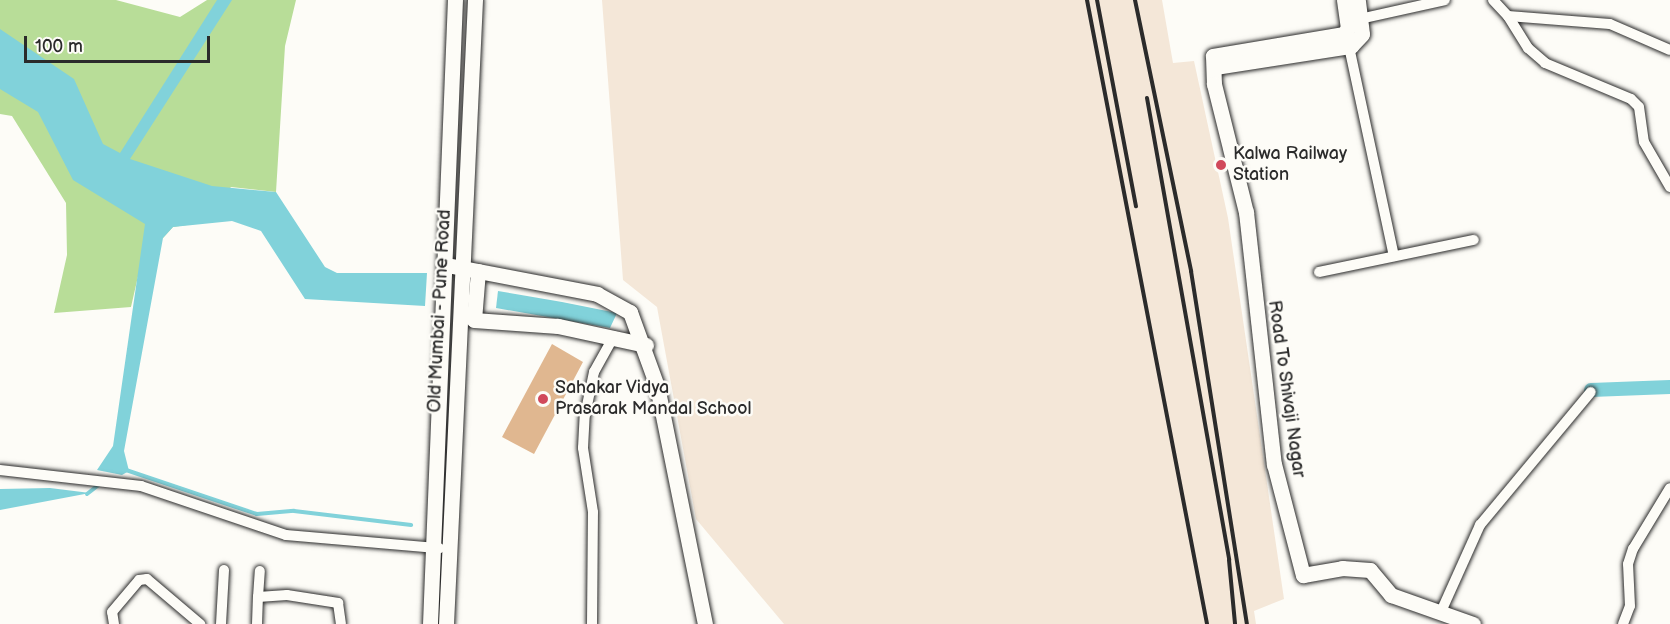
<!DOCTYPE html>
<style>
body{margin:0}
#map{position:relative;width:1670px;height:624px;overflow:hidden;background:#fdfcf7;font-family:"Balsamiq Sans",sans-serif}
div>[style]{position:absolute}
.built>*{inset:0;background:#f4e7d8}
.green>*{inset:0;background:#b8dd98}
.water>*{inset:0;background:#81d2da}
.stream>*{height:4px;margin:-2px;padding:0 2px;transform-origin:2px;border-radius:2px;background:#81d2da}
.canal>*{height:14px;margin:-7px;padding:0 7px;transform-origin:7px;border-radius:7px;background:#81d2da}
.building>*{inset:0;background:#e0b790}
.roads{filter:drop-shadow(0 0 2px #2b2b2b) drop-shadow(0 0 2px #2b2b2b)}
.street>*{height:10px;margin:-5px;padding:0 5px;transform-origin:5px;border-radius:5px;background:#fdfcf7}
.secondary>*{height:15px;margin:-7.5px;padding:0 7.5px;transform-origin:7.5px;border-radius:7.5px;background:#fdfcf7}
.rail>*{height:4px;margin:-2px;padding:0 2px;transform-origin:2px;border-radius:2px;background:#2b2b2b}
.dots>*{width:16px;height:16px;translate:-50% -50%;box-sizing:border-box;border:3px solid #fdfcf7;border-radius:50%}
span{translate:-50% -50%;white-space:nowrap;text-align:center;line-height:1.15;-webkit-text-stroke:5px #fdfcf7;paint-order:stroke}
.poi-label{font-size:18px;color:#2b2b2b}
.left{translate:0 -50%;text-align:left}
.street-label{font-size:18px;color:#2b2b2b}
.scale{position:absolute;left:24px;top:36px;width:186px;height:27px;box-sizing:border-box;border:3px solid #2b2b2b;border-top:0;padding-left:8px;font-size:18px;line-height:21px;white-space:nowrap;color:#2b2b2b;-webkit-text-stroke:4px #fdfcf7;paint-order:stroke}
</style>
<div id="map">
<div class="built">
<div style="clip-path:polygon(602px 0,1162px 0,1173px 63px,1194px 61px,1228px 218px,1284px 599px,1254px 611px,1256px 624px,784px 624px,696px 519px,657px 307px,623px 280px)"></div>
</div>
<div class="green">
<div style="clip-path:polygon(0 0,116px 0,180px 17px,207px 0,296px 0,285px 46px,276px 192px,231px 187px,201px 223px,173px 227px,163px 238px,147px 237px,131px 307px,54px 313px,67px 255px,66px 203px,12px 116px,0 114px)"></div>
</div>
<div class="water">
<div style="clip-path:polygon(217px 0,232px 0,130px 159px,212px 186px,276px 192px,325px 267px,337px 273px,427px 273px,425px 306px,305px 299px,261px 231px,232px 221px,173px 227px,163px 238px,124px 451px,129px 471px,122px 475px,97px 470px,113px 446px,145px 224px,73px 180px,38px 112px,0 89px,0 29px,74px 79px,103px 144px,120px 153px)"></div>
<div style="clip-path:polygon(498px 291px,562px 302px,617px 313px,610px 328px,496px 308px)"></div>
<div style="clip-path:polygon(50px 488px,90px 493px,0 510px,0 489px)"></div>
</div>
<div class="stream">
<div style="left:126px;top:470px;width:138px;rotate:18.6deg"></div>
<div style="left:257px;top:514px;width:37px;rotate:-5deg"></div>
<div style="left:294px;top:511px;width:118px;rotate:6.8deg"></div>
<div style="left:87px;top:494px;width:16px;rotate:-38deg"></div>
</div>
<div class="canal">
<div style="left:1591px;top:390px;width:79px;rotate:-2.2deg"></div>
</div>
<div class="building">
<div style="clip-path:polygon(552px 344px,583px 362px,534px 454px,502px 437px)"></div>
</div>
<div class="roads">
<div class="street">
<div style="left:1493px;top:0;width:22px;rotate:47deg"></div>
<div style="left:1508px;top:16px;width:102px;rotate:4.5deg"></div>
<div style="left:1610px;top:24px;width:65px;rotate:23.4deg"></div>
<div style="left:1508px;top:16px;width:38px;rotate:58deg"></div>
<div style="left:1528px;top:48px;width:23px;rotate:41deg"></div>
<div style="left:1545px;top:63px;width:93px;rotate:22.7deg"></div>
<div style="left:1631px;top:99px;width:11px;rotate:45deg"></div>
<div style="left:1639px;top:107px;width:35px;rotate:82deg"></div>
<div style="left:1644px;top:142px;width:52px;rotate:60deg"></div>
<div style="left:1355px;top:20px;width:92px;rotate:-12.5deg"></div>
<div style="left:1348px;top:42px;width:219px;rotate:77.9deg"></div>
<div style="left:1319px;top:272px;width:158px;rotate:-11.7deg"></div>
<div style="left:0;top:470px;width:142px;rotate:6.5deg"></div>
<div style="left:141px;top:486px;width:153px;rotate:18.7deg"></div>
<div style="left:286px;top:535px;width:154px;rotate:4.9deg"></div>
<div style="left:258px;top:597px;width:26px;rotate:-86deg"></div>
<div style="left:1440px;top:614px;width:98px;rotate:-65.8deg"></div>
<div style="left:1480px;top:525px;width:173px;rotate:-50.2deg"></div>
<div style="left:114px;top:624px;width:12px;rotate:-99deg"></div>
<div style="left:112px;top:612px;width:42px;rotate:-49.8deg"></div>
<div style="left:139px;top:580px;width:8px;rotate:-7deg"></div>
<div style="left:147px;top:579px;width:70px;rotate:40.3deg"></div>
<div style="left:221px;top:624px;width:54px;rotate:-86.8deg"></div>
<div style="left:257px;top:624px;width:27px;rotate:-88deg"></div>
<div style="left:258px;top:597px;width:29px;rotate:-4deg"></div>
<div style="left:287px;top:595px;width:52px;rotate:8.9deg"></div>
<div style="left:338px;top:603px;width:21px;rotate:82deg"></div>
<div style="left:592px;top:624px;width:112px;rotate:-89.5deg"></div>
<div style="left:593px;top:512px;width:65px;rotate:-98.9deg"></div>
<div style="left:583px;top:448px;width:33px;rotate:-87deg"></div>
<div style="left:585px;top:415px;width:44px;rotate:-78.2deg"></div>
<div style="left:594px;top:372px;width:41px;rotate:-60.9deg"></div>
<div style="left:1623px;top:624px;width:19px;rotate:-69deg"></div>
<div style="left:1630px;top:606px;width:42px;rotate:-92.7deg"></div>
<div style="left:1628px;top:564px;width:16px;rotate:-72deg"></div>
<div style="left:1633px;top:549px;width:71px;rotate:-58.8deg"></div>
</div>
<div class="secondary">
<div style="left:1344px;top:0;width:28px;rotate:82deg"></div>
<div style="left:1348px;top:28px;width:7px;rotate:124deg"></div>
<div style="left:1344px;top:34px;width:133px;rotate:170.5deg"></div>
<div style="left:1213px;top:56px;width:28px;rotate:88deg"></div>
<div style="left:1214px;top:84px;width:132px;rotate:76deg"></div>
<div style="left:1246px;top:212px;width:254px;rotate:83.7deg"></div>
<div style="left:1274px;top:464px;width:115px;rotate:75.4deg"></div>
<div style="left:1303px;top:575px;width:40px;rotate:-10deg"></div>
<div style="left:1342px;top:568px;width:28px;rotate:4deg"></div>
<div style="left:1370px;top:570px;width:33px;rotate:50deg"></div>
<div style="left:1391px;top:595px;width:87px;rotate:19.5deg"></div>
<div style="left:1215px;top:67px;width:138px;rotate:-8.8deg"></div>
<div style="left:1351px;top:46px;width:16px;rotate:-47deg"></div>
<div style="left:1362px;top:34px;width:34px;rotate:-97deg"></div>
<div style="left:452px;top:266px;width:148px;rotate:10.9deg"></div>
<div style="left:597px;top:294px;width:38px;rotate:29deg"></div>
<div style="left:630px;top:312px;width:79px;rotate:70deg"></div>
<div style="left:657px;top:386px;width:243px;rotate:78.6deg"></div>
<div style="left:478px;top:271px;width:49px;rotate:94.7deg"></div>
<div style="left:474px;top:320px;width:84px;rotate:4.1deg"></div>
<div style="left:558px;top:326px;width:90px;rotate:12.2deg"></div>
<div style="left:430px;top:624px;width:625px;rotate:-87.71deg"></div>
<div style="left:446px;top:624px;width:625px;rotate:-87.34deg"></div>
</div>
</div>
<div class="rail">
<div style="left:1087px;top:0;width:635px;rotate:79.11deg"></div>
<div style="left:1097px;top:0;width:210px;rotate:79.3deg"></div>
<div style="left:1135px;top:0;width:277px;rotate:78.3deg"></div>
<div style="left:1191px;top:271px;width:357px;rotate:81deg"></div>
<div style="left:1147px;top:98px;width:469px;rotate:79.9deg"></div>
<div style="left:1229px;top:560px;width:64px;rotate:84.6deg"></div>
</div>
<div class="dots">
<div style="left:1221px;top:165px;background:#d1495b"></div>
<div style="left:543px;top:399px;background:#d1495b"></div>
</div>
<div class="poi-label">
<span class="left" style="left:1233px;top:165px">Kalwa Railway<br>Station</span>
<span class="left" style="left:555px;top:399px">Sahakar Vidya<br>Prasarak Mandal School</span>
</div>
<div class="street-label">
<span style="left:440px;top:311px;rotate:-87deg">Old Mumbai - Pune Road</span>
<span style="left:1286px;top:389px;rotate:82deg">Road To Shivaji Nagar</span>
</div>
<div class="scale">100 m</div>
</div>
